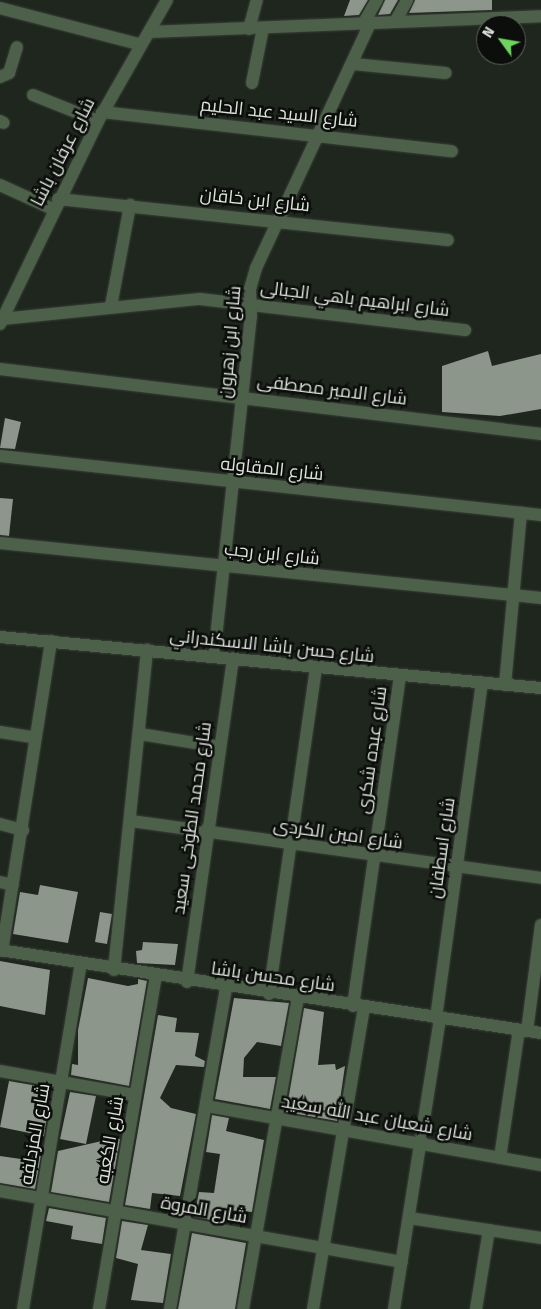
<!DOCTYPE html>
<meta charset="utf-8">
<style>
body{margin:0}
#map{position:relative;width:541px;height:1309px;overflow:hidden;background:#1e261d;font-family:"Fira Sans",Cairo,sans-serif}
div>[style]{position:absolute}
.building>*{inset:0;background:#8c968a}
.roads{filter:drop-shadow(0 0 1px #394038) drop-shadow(0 0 1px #394038)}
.minor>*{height:12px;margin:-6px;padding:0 6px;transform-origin:6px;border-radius:6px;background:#4d604a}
.tertiary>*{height:12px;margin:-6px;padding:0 6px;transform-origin:6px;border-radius:6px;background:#4d604a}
span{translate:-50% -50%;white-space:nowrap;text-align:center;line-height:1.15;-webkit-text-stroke:5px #0b0e0a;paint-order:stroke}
.street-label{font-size:18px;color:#dee3dd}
.north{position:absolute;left:476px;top:15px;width:50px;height:50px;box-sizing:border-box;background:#0b0e0a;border:1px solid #5f635e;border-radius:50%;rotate:302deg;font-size:14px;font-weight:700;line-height:20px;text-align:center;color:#dee3dd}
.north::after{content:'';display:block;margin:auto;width:18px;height:22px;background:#6fd360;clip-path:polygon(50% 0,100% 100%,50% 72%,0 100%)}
</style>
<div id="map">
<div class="building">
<div style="clip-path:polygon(350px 0,368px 0,359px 15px,344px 16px)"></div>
<div style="clip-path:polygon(385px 0,398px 0,390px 14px,378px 15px)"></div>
<div style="clip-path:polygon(415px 0,492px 0,492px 10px,409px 13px)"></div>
<div style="clip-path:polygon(488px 351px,492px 366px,541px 354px,541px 409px,500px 416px,442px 412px,442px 366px)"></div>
<div style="clip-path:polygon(5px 418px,21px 422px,15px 449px,0 448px)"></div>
<div style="clip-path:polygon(0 498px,13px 499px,9px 536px,0 535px)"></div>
<div style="clip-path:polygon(40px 885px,78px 892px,68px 943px,13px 934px,20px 892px,38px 895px)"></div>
<div style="clip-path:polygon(100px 912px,112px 914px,107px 944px,95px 942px)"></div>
<div style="clip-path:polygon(143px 942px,178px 944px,175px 965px,137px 963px,136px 951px,142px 950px)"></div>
<div style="clip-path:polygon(0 961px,50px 970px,45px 1015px,0 1006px)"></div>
<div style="clip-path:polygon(88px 978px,128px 986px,138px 984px,138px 979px,147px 981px,129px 1086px,71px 1075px,72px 1064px,78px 1065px,78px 1030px)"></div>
<div style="clip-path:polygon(234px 998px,289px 1003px,281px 1046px,257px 1042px,244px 1058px,243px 1077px,276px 1077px,270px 1109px,215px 1099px)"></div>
<div style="clip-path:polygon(304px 1008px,324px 1012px,318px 1065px,335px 1064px,336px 1070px,345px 1066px,337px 1121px,286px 1112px)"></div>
<div style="clip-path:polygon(158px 1015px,177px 1018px,175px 1032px,199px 1033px,195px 1056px,205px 1061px,204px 1067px,176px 1065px,160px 1098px,171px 1108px,196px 1114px,180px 1196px,152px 1193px,150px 1209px,125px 1205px)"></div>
<div style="clip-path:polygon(9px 1081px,44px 1087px,34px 1116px,47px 1114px,44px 1136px,0 1127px)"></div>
<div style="clip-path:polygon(70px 1092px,96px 1096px,86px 1144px,60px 1139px)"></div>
<div style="clip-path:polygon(212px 1115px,229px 1118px,226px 1131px,264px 1140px,252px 1212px,213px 1209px,211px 1220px,194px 1217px,199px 1192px,214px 1193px,220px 1154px,206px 1152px)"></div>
<div style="clip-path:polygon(115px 1138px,120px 1139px,109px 1202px,51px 1192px,58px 1151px)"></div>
<div style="clip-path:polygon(41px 1155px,35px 1189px,0 1183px,0 1156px,21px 1159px)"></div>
<div style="clip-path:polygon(49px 1208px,106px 1218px,102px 1244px,71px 1239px,73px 1226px,46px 1221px)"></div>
<div style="clip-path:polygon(122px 1221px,148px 1225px,141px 1250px,171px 1254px,163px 1303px,131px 1300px,138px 1264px,116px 1258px)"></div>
<div style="clip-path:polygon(192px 1233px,246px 1243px,235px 1309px,178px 1309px)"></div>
</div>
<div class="roads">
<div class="minor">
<div style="left:0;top:8px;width:143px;rotate:14.6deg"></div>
<div style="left:395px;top:22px;width:25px;rotate:-61deg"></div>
<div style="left:363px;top:24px;width:28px;rotate:-60deg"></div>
<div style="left:249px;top:29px;width:30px;rotate:-75deg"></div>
<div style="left:149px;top:32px;width:392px;rotate:-2.3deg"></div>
<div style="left:353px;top:64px;width:93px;rotate:5.5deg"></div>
<div style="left:0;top:77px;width:10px;rotate:-24deg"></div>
<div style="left:9px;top:73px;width:27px;rotate:-73deg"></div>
<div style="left:252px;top:83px;width:56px;rotate:-78.7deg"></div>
<div style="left:33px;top:95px;width:70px;rotate:21.8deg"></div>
<div style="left:102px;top:112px;width:352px;rotate:6.4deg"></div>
<div style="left:0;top:121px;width:4px;rotate:27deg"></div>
<div style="left:0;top:185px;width:58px;rotate:24.4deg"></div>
<div style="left:58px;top:199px;width:392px;rotate:6deg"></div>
<div style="left:111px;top:306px;width:103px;rotate:-79.3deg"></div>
<div style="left:2px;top:319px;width:199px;rotate:-5.8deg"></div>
<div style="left:200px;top:299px;width:267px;rotate:6.7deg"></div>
<div style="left:0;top:324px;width:225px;rotate:-64.2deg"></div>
<div style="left:98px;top:121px;width:139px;rotate:-60.3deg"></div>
<div style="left:0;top:369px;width:545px;rotate:6.85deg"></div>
<div style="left:0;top:456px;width:544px;rotate:6.22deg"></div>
<div style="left:0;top:543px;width:544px;rotate:5.8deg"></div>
<div style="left:214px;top:656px;width:341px;rotate:-83.8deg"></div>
<div style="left:251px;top:317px;width:28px;rotate:-92deg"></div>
<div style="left:250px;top:289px;width:22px;rotate:-74deg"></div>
<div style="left:256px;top:268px;width:269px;rotate:-65deg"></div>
<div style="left:505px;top:685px;width:173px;rotate:-84.7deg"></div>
<div style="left:0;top:732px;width:36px;rotate:9deg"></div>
<div style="left:140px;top:734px;width:80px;rotate:9.3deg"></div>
<div style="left:131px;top:821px;width:414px;rotate:7.9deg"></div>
<div style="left:0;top:824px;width:24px;rotate:15deg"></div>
<div style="left:0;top:882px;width:13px;rotate:13deg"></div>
<div style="left:0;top:950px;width:547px;rotate:8.72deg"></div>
<div style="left:2px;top:951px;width:314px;rotate:-81deg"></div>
<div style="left:114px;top:970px;width:322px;rotate:-84.1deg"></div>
<div style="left:187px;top:982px;width:327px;rotate:-81.9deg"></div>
<div style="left:269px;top:994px;width:329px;rotate:-81.8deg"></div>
<div style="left:353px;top:1006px;width:332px;rotate:-81.9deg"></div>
<div style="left:436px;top:1018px;width:338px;rotate:-82.2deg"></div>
<div style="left:527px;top:1031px;width:107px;rotate:-82.5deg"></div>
<div style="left:0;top:1071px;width:137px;rotate:10.1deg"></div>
<div style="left:206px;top:1106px;width:340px;rotate:10deg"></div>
<div style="left:500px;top:1158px;width:129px;rotate:-81.6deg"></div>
<div style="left:0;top:1191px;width:408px;rotate:10deg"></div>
<div style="left:409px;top:1218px;width:134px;rotate:8.6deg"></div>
<div style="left:23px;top:1309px;width:350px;rotate:-80.5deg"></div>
<div style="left:99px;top:1309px;width:337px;rotate:-80.3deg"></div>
<div style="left:170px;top:1309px;width:326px;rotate:-80.1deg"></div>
<div style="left:243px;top:1309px;width:316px;rotate:-80deg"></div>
<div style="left:313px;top:1309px;width:305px;rotate:-80.4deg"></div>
<div style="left:394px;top:1309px;width:294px;rotate:-81deg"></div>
<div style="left:476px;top:1309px;width:80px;rotate:-80.7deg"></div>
</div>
<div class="tertiary">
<div style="left:0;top:637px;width:543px;rotate:5.39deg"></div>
</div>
</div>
<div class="street-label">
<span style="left:279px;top:113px;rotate:6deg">شارع السيد عبد الحليم</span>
<span style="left:63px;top:152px;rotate:-63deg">شارع عرفان باشا</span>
<span style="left:255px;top:200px;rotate:6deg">شارع ابن خاقان</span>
<span style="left:355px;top:299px;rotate:7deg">شارع ابراهيم باهي الجبالى</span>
<span style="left:230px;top:342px;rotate:-85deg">شارع ابن زهرون</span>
<span style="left:332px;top:390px;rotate:7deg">شارع الامير مصطفى</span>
<span style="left:272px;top:469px;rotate:6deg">شارع المقاوله</span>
<span style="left:272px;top:554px;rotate:6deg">شارع ابن رجب</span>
<span style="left:272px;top:646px;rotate:6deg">شارع حسن باشا الاسكندراني</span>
<span style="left:372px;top:750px;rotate:-82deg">شارع عبده شكرى</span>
<span style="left:192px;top:818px;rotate:-82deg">شارع محمد الطوخى سعيد</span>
<span style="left:338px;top:834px;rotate:8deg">شارع امين الكردى</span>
<span style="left:442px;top:848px;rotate:-82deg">شارع اسطفان</span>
<span style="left:273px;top:977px;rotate:8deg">شارع محسن باشا</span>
<span style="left:377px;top:1118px;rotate:10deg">شارع شعبان عبد الله سعيد</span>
<span style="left:35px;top:1134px;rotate:-80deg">شارع المزدلفه</span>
<span style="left:110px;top:1140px;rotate:-80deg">شارع الكعبه</span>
<span style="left:204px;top:1210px;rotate:10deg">شارع المروة</span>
</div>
<div class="north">N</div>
</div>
